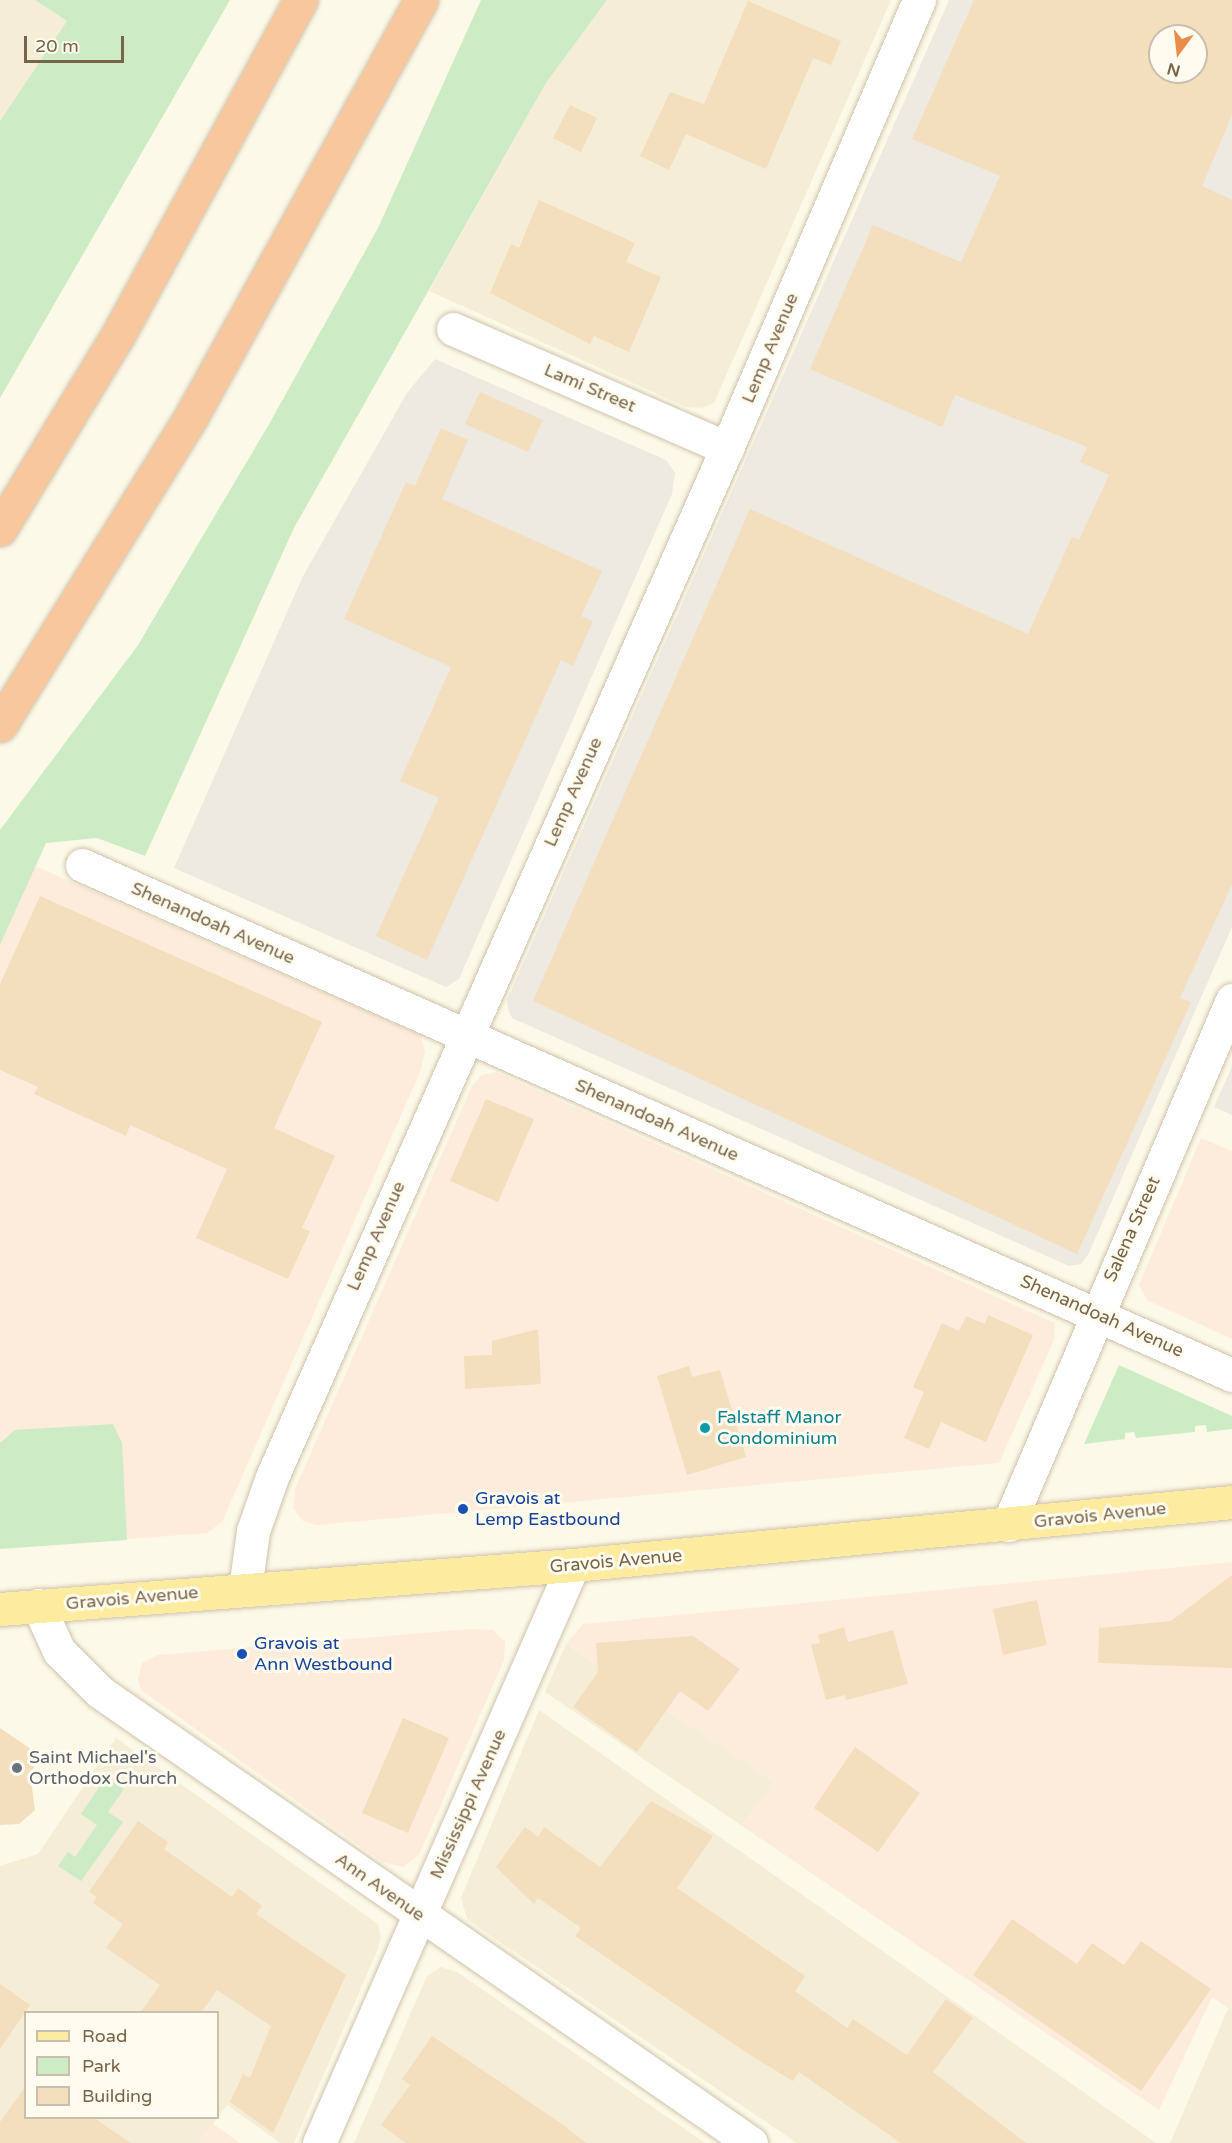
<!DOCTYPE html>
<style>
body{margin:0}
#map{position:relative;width:1232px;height:2143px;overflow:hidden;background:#fdf9e8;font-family:"Varela Round",sans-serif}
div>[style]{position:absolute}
.residential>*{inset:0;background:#f5edd6}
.commercial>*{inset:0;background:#fdecdb}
.industrial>*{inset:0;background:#eeeae1}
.green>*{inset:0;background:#cdecc5}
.building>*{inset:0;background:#f3debe}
.roads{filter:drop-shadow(0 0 2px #cfc3ac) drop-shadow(0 0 2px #cfc3ac)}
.street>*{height:33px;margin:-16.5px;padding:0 16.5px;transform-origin:16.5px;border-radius:16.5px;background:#fff}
.primary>*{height:33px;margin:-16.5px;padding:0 16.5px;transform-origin:16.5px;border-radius:16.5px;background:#fdec9f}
.highway>*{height:33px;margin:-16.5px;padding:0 16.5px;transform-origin:16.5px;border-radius:16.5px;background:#f8c79d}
.dots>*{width:16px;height:16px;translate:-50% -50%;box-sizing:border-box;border:3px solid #fffcef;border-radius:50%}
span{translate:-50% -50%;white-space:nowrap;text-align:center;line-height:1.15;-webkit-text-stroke:6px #fffcef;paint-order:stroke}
.street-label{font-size:18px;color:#78644a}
.culture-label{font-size:18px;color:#0d838f}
.left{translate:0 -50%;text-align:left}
.transit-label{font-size:18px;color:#164399}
.worship-label{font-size:18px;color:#5b616d}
.legend{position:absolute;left:24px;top:2011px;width:195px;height:108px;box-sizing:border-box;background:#fffcef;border:2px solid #c9bfad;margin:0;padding:8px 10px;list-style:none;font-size:18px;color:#78644a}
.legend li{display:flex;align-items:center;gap:12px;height:30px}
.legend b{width:30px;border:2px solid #c9bfad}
.north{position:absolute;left:1148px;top:24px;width:60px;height:60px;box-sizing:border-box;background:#fffcef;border:2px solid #c9bfad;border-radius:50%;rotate:195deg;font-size:16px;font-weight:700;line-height:24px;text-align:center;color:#78644a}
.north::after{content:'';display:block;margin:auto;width:21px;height:27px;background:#ea8d4a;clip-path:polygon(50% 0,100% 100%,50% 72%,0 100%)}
.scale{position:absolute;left:24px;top:36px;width:100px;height:27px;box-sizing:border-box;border:3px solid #78644a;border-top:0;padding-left:8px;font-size:18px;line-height:21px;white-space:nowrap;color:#78644a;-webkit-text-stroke:4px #fffcef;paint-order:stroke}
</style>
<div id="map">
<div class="residential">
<div style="clip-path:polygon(0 0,35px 0,67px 21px,0 121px)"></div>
<div style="clip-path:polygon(607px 0,891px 0,714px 403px,701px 408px,686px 407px,429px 291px,546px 83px)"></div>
<div style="clip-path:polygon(566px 1644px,774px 1782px,742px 1826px,545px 1692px)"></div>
<div style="clip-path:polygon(539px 1710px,1156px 2143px,797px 2143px,485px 1932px,467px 1919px,461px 1898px)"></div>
<div style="clip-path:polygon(evenodd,116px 1738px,378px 1924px,381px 1938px,375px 1956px,294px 2143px,280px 2143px,227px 2105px,199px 2143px,0 2143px,0 1866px,38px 1854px,116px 1738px,26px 2012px,218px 2012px,218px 2118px,26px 2118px,26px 2012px)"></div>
<div style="clip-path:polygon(441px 1967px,457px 1972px,705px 2143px,354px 2143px,427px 1976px)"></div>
<div style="clip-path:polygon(1228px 2009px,1232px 2011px,1232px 2143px,1170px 2143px)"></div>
</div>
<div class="commercial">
<div style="clip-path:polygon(35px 866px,421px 1035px,425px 1052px,420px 1072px,222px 1522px,207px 1533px,0 1549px,0 945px)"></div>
<div style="clip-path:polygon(496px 1072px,1055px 1323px,1054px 1340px,999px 1463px,317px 1525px,303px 1521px,293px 1508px,295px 1489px,472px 1086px,482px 1075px)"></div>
<div style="clip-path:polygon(1201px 1138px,1232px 1151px,1232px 1339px,1147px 1300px,1139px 1285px)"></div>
<div style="clip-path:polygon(1232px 1562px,1232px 2011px,1212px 1997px,1159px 2110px,742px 1826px,774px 1782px,566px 1644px,583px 1624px)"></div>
<div style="clip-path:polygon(470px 1629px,493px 1630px,505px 1642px,504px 1660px,419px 1855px,403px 1867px,382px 1862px,141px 1690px,138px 1680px,142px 1663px,158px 1655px)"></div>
<div style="clip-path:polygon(213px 2124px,240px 2143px,199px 2143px)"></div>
</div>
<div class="industrial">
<div style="clip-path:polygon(evenodd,949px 0,1232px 0,1232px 927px,1088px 1255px,1081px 1264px,1069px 1266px,512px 1018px,508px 1010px,507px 1000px,949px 0,1160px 36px,1196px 36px,1196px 72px,1160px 72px,1160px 36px)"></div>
<div style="clip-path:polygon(435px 359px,666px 460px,675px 473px,672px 494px,459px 979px,446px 987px,174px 868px,303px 576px,407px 393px)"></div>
<div style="clip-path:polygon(1232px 1066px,1232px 1115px,1214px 1107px)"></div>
</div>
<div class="green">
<div style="clip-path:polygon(35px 0,230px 0,0 398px,0 121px,67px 21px)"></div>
<div style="clip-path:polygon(481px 0,607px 0,546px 83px,294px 528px,145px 856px,97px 838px,46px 843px,0 945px,0 830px,138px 645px,268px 426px,378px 228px)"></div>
<div style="clip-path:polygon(1119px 1365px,1232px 1416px,1232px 1429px,1207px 1432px,1206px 1425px,1195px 1426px,1195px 1432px,1136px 1438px,1134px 1432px,1125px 1433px,1125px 1439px,1084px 1444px)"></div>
<div style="clip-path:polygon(113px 1424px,122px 1443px,127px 1540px,0 1549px,0 1443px,15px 1430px)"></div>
<div style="clip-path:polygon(106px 1777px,124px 1789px,108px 1812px,123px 1822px,81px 1881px,58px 1866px,68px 1852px,75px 1857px,97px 1825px,81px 1814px)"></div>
</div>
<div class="building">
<div style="clip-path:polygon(evenodd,974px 0,1232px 0,1232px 115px,1202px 186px,1232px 200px,1232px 884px,1180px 998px,1191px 1002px,1077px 1254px,533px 1001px,750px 509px,1028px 634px,1072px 537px,1079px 540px,1109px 475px,1080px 462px,1087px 447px,955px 395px,942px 427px,810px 369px,873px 225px,961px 262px,1000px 176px,912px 139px,974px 0,1160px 36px,1196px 36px,1196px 72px,1160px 72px,1160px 36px)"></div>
<div style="clip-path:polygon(748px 1px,841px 41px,831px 65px,813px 58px,766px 169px,686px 134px,669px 170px,640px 156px,670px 92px,704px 104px)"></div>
<div style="clip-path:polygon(570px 105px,597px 118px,581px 152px,553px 138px)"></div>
<div style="clip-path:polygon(539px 200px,635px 243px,626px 262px,661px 277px,629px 352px,594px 336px,590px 344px,490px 293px,511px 244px,519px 248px)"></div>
<div style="clip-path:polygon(480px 392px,543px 420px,528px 452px,465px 424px)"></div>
<div style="clip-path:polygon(441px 428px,468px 440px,442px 499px,602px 571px,581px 616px,593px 621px,573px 666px,561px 660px,427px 960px,376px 936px,439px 798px,400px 781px,451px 667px,344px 619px,406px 482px,415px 486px)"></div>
<div style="clip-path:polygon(40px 896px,322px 1022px,274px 1128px,335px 1156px,302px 1228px,310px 1231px,288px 1279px,196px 1238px,227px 1169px,130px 1125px,126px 1136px,34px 1094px,38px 1087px,0 1070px,0 984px)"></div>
<div style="clip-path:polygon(486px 1099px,534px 1119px,498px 1202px,450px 1181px)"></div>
<div style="clip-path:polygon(988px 1315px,1033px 1335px,986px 1442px,941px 1422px,929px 1449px,904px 1438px,924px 1392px,913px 1387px,942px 1323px,959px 1331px,966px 1316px,985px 1324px)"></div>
<div style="clip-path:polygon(538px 1329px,541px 1384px,465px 1389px,464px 1356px,492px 1355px,492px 1341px)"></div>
<div style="clip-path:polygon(689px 1366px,692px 1377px,720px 1370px,746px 1457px,687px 1475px,657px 1376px)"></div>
<div style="clip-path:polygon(1232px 1575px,1232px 1668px,1098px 1663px,1099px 1628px,1171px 1621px)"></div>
<div style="clip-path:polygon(1037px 1600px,1047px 1645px,1003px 1655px,993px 1609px)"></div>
<div style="clip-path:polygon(844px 1627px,848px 1642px,893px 1630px,908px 1684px,846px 1700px,845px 1695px,826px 1700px,811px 1645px,820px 1643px,818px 1635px)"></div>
<div style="clip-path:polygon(693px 1636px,740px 1669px,708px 1711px,680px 1691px,637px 1752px,573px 1707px,598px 1672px,596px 1643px)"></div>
<div style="clip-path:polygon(403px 1718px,449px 1738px,408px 1833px,362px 1813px)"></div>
<div style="clip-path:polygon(0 1728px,41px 1756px,30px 1773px,35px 1810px,19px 1824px,0 1825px)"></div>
<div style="clip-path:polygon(855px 1747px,920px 1793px,878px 1852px,814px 1808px)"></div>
<div style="clip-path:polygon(651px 1801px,713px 1836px,677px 1888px,805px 1976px,795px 1991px,847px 2028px,853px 2019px,907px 2055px,946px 1999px,973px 2018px,933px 2072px,1026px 2143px,901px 2143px,799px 2072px,793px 2081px,750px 2055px,575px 1936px,581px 1928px,538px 1898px,534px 1904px,496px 1867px,525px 1827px,538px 1837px,544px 1827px,600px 1867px)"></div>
<div style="clip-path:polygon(138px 1821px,168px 1842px,164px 1849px,232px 1897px,238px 1888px,262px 1906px,256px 1914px,346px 1975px,273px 2133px,230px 2102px,243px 2074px,250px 2078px,271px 2026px,217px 1990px,201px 2013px,140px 2013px,160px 1985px,106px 1948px,123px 1924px,93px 1903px,97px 1897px,89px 1892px)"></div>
<div style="clip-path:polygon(1012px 1919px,1077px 1964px,1092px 1943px,1124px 1965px,1141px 1941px,1211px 1989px,1141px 2091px,973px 1975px)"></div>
<div style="clip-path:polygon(0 1984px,30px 2005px,0 2049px)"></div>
<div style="clip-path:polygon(432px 2036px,562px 2124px,586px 2143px,406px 2143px,381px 2125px,410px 2085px,402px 2079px)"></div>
<div style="clip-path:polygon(26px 2086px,26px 2118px,94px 2118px,131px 2143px,0 2143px,0 2122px)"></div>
</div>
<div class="roads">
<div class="street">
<div style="left:453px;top:329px;width:299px;rotate:23.5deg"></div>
<div style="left:82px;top:865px;width:1258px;rotate:23.92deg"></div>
<div style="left:1008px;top:1525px;width:571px;rotate:-66.89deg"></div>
<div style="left:245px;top:1589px;width:59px;rotate:-82.1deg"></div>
<div style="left:253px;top:1531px;width:57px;rotate:-70.6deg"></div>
<div style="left:272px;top:1477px;width:1125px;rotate:-66.15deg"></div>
<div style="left:727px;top:448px;width:487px;rotate:-66.8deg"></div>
<div style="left:38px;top:1605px;width:51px;rotate:65.5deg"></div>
<div style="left:59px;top:1651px;width:58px;rotate:45deg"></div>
<div style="left:100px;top:1692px;width:792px;rotate:34.71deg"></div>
<div style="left:319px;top:2143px;width:631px;rotate:-66.28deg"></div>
</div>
<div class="primary">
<div style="left:0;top:1609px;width:575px;rotate:-4.39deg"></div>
<div style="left:573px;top:1565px;width:662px;rotate:-5.46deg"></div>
</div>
<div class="highway">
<div style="left:0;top:529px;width:227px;rotate:-58.7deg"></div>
<div style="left:118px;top:335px;width:382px;rotate:-61.4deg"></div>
<div style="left:0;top:725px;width:365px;rotate:-58.2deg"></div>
<div style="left:192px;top:415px;width:474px;rotate:-61.1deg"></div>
</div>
</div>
<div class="dots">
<div style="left:705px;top:1428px;background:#0f9aa8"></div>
<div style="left:463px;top:1509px;background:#1a4fb4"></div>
<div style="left:242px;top:1654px;background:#1a4fb4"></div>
<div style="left:17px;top:1768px;background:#6b7280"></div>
</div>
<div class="street-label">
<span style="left:770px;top:348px;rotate:-67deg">Lemp Avenue</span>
<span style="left:590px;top:388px;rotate:23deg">Lami Street</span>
<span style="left:573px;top:792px;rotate:-66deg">Lemp Avenue</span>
<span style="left:213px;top:923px;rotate:24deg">Shenandoah Avenue</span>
<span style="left:657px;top:1120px;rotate:24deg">Shenandoah Avenue</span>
<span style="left:1132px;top:1229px;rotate:-66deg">Salena Street</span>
<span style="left:376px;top:1236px;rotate:-66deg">Lemp Avenue</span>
<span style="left:1102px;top:1316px;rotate:24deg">Shenandoah Avenue</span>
<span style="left:1100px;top:1515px;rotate:-6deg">Gravois Avenue</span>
<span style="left:616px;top:1561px;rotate:-5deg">Gravois Avenue</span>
<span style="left:132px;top:1598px;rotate:-5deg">Gravois Avenue</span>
<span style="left:468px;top:1804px;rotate:-66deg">Mississippi Avenue</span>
<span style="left:380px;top:1887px;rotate:35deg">Ann Avenue</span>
</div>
<div class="culture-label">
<span class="left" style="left:717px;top:1428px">Falstaff Manor<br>Condominium</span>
</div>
<div class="transit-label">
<span class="left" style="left:475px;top:1509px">Gravois at<br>Lemp Eastbound</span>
<span class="left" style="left:254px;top:1654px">Gravois at<br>Ann Westbound</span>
</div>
<div class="worship-label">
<span class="left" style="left:29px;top:1768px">Saint Michael's<br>Orthodox Church</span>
</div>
<ul class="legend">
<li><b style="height:8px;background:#fdec9f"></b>Road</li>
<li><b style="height:16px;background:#cdecc5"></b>Park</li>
<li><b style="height:16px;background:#f3debe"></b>Building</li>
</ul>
<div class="north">N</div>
<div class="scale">20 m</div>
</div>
